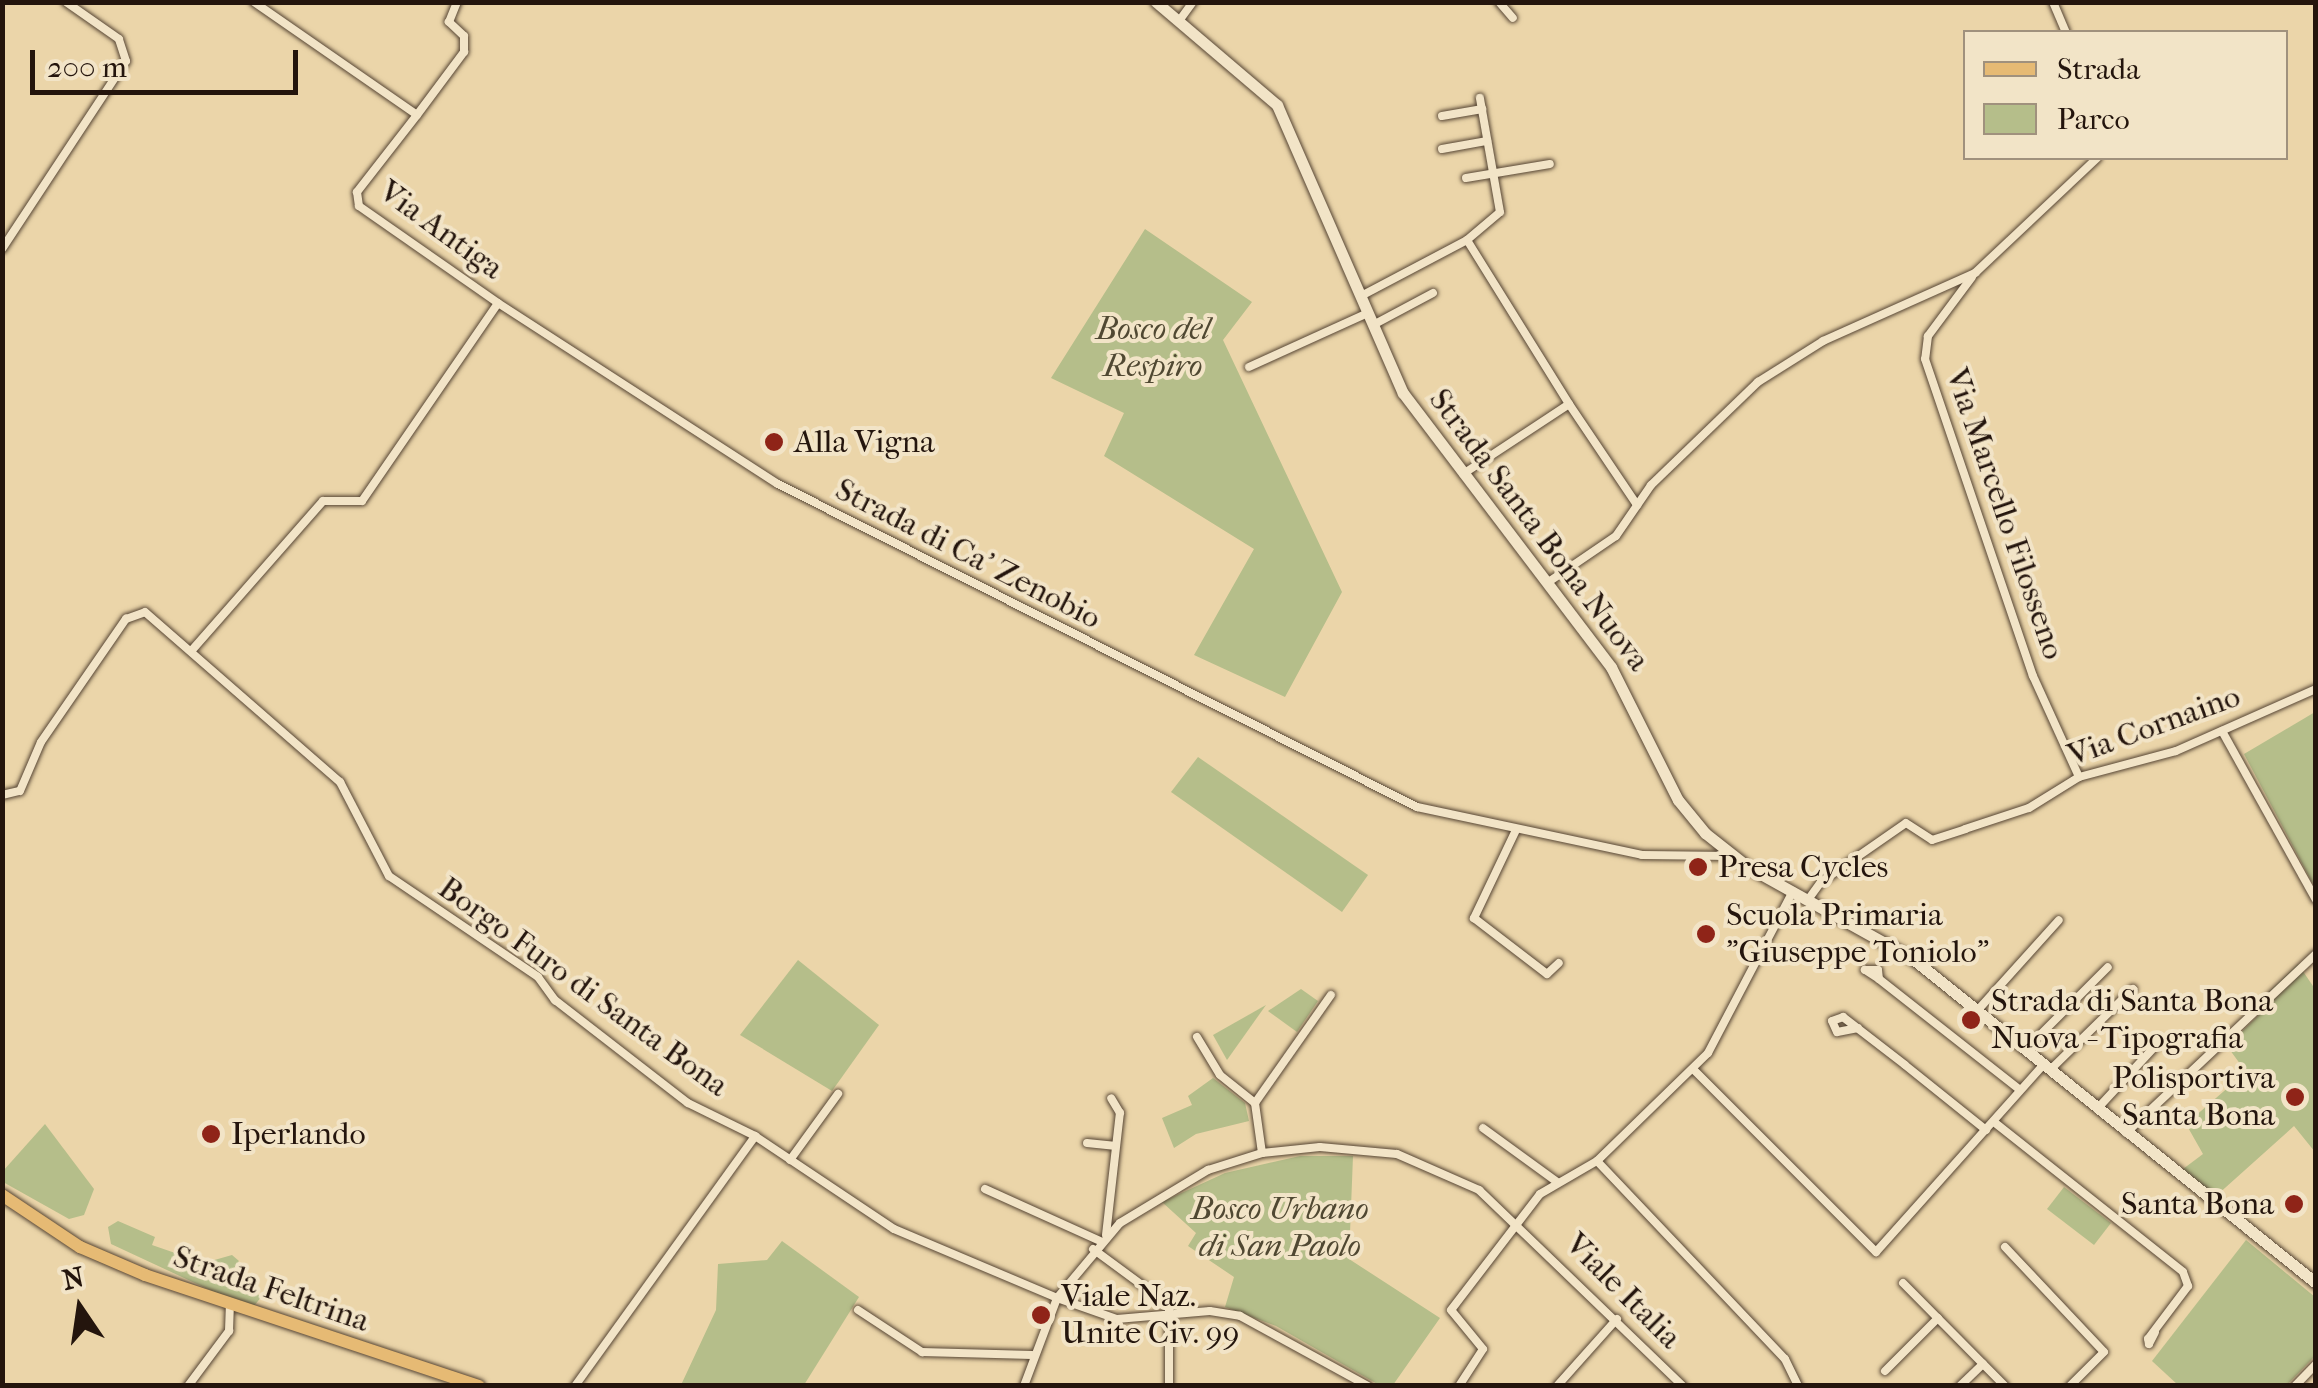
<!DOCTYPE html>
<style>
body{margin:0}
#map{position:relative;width:2318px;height:1388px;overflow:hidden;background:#ebd5a9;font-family:"IM FELL French Canon",serif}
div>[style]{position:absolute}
.green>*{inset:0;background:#b5be8a}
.roads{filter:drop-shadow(0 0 2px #564534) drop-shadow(0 0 2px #564534)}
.street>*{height:8px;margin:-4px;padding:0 4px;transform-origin:4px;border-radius:4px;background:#f2e4c7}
.secondary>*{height:11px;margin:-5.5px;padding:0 5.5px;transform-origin:5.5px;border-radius:5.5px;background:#f2e4c7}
.primary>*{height:12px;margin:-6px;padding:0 6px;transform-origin:6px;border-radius:6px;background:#e6ba74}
.dots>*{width:28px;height:28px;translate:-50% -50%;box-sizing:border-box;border:5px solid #f2e4c7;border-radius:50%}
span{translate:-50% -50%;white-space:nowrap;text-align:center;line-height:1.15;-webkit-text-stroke:8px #f2e4c7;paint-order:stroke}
.street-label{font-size:32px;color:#24150d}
.park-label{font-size:32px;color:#504832;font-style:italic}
.poi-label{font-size:32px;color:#24150d}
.left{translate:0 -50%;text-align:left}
.right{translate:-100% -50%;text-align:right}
.frame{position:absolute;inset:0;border:5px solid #24150d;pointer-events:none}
.legend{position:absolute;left:1963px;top:30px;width:325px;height:130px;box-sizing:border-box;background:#f2e4c7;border:2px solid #a0917d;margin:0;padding:12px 18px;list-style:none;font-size:30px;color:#24150d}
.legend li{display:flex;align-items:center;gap:20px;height:50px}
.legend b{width:50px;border:2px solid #a0917d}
.north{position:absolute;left:30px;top:1258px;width:100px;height:100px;-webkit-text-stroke:8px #f2e4c7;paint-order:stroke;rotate:347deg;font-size:28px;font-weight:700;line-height:40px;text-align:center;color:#24150d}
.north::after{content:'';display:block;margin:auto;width:35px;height:45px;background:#24150d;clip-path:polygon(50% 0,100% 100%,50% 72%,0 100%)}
.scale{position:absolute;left:30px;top:50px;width:268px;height:45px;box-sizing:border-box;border:5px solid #24150d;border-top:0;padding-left:12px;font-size:30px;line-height:35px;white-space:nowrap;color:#24150d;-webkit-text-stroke:8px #f2e4c7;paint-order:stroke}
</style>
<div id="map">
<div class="green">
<div style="clip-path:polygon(1145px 229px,1252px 302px,1223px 340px,1342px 592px,1285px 697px,1194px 655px,1254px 549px,1104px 456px,1124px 413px,1051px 378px)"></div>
<div style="clip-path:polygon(2315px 712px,2315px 888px,2244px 754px)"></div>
<div style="clip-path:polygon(1198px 757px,1368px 875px,1342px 912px,1171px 792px)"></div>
<div style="clip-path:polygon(798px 960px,879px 1025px,832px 1091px,740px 1035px)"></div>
<div style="clip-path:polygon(2298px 964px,2315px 989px,2315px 1152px,2294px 1126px,2216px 1196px,2183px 1169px,2203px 1154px,2186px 1124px,2246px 1072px,2227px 1046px,2262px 1012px,2256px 1004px)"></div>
<div style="clip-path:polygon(1301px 989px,1318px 1001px,1297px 1032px,1268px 1011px)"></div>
<div style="clip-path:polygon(1266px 1005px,1227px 1060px,1213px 1035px)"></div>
<div style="clip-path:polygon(1213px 1078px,1245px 1103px,1249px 1121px,1196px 1134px,1174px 1148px,1162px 1118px,1192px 1105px,1188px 1096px)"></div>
<div style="clip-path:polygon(45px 1124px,94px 1189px,84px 1215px,69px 1219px,3px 1182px,3px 1171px)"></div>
<div style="clip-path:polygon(1300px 1156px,1353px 1156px,1349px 1259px,1440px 1318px,1393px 1385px,1379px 1385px,1276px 1326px,1225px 1307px,1234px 1277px,1188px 1246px,1196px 1233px,1162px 1202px,1225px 1173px)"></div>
<div style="clip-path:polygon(2064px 1187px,2111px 1223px,2094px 1245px,2047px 1209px)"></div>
<div style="clip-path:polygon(118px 1221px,155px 1237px,152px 1245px,204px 1263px,232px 1255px,239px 1261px,225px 1282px,262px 1296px,254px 1306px,212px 1291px,111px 1244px,108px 1227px)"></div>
<div style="clip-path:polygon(2246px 1240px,2315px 1297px,2315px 1356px,2287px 1385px,2178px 1385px,2152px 1361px)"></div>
<div style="clip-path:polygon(782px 1241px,859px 1297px,804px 1385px,681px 1385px,716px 1310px,718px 1264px,767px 1260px)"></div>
</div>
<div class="roads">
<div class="street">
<div style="left:254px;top:2px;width:198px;rotate:34.7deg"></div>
<div style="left:417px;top:115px;width:98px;rotate:127.9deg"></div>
<div style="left:357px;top:192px;width:14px;rotate:82deg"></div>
<div style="left:359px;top:206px;width:169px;rotate:34.9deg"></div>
<div style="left:1499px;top:2px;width:21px;rotate:49deg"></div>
<div style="left:2053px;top:2px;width:33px;rotate:67deg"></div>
<div style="left:1179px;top:21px;width:24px;rotate:-54deg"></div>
<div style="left:417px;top:115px;width:79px;rotate:-53.3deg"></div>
<div style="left:464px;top:52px;width:16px;rotate:-90deg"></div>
<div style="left:464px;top:36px;width:21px;rotate:-137deg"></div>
<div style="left:449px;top:22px;width:22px;rotate:-68deg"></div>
<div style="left:1442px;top:116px;width:41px;rotate:-9.9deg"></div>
<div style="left:1442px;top:149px;width:46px;rotate:-10.1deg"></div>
<div style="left:1466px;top:178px;width:85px;rotate:-9.5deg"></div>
<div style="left:1467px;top:240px;width:193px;rotate:58.1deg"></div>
<div style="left:2px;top:249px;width:225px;rotate:-56.6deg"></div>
<div style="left:126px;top:61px;width:23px;rotate:-108deg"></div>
<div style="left:119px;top:39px;width:65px;rotate:-145.1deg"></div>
<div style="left:1972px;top:277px;width:74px;rotate:126.7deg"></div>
<div style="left:1928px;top:336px;width:23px;rotate:97deg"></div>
<div style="left:1925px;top:359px;width:335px;rotate:71.2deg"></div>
<div style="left:2033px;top:676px;width:111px;rotate:65.5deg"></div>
<div style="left:1361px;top:296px;width:120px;rotate:-27.8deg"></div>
<div style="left:1467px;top:240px;width:43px;rotate:-40.3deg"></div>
<div style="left:1500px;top:212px;width:116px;rotate:-100deg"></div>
<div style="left:1373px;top:325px;width:68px;rotate:-28.1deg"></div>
<div style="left:1249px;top:367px;width:131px;rotate:-24.4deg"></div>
<div style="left:1463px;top:474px;width:127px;rotate:-33.4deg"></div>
<div style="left:1569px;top:404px;width:122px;rotate:56deg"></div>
<div style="left:1547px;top:583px;width:83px;rotate:-34.3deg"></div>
<div style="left:1616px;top:536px;width:62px;rotate:-55.5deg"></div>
<div style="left:1651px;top:485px;width:149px;rotate:-43.9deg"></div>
<div style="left:1758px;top:382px;width:77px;rotate:-32.2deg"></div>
<div style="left:1823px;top:341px;width:167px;rotate:-24.1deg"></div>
<div style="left:1975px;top:273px;width:168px;rotate:-43.3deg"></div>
<div style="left:193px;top:649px;width:197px;rotate:-48.7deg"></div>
<div style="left:323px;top:501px;width:39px"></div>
<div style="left:362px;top:501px;width:240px;rotate:-55.5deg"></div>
<div style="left:498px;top:303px;width:333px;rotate:32.9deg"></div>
<div style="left:778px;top:484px;width:716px;rotate:26.82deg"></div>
<div style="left:1417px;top:807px;width:230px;rotate:12deg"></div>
<div style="left:1642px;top:855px;width:89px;rotate:0.6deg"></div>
<div style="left:2222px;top:731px;width:193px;rotate:60.9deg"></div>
<div style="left:2px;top:795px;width:18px;rotate:-13deg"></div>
<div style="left:20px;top:791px;width:53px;rotate:-66.8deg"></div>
<div style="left:41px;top:742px;width:150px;rotate:-55.4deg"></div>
<div style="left:126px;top:619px;width:20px;rotate:-20deg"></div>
<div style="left:145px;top:612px;width:259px;rotate:41.1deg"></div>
<div style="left:340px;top:782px;width:106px;rotate:62.5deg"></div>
<div style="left:389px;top:876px;width:180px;rotate:34.1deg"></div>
<div style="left:538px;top:977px;width:29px;rotate:54deg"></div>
<div style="left:555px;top:1000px;width:168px;rotate:37.8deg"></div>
<div style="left:688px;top:1103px;width:75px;rotate:26.2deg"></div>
<div style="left:755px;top:1136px;width:167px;rotate:33.8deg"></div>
<div style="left:894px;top:1229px;width:177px;rotate:22.9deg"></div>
<div style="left:1057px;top:1298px;width:64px;rotate:19.3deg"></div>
<div style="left:1117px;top:1319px;width:93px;rotate:-4.9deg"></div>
<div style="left:1210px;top:1311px;width:30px;rotate:9deg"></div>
<div style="left:1240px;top:1316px;width:146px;rotate:28.7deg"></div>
<div style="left:1516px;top:830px;width:98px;rotate:115.5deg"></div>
<div style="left:1474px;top:918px;width:92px;rotate:37.5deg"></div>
<div style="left:1547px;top:974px;width:16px;rotate:-43deg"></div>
<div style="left:1793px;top:891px;width:183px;rotate:117.7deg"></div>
<div style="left:1708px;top:1053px;width:155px;rotate:135.8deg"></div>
<div style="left:1597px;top:1161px;width:273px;rotate:46.5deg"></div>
<div style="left:1785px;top:1359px;width:30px;rotate:64deg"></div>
<div style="left:1810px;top:897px;width:19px;rotate:-54deg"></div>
<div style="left:1821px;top:882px;width:103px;rotate:-34.8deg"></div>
<div style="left:1906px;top:823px;width:31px;rotate:33deg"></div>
<div style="left:1932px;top:840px;width:35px;rotate:-18deg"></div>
<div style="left:1965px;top:829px;width:67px;rotate:-18.2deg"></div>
<div style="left:2029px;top:808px;width:59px;rotate:-31.8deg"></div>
<div style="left:2079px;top:777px;width:100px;rotate:-15deg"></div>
<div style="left:2176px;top:751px;width:153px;rotate:-23.9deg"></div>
<div style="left:1879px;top:979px;width:17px;rotate:-147deg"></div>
<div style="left:1865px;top:970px;width:13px"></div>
<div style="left:1878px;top:970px;width:9px;rotate:84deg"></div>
<div style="left:1879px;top:979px;width:179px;rotate:38.2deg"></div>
<div style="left:1977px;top:1011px;width:122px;rotate:-48deg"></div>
<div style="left:1858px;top:1028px;width:21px;rotate:169deg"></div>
<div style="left:1837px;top:1032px;width:12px;rotate:-114deg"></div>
<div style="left:1832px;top:1021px;width:12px;rotate:-20deg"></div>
<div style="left:1843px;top:1017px;width:78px;rotate:37.7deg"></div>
<div style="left:1905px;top:1065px;width:104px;rotate:38.7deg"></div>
<div style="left:1197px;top:1037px;width:44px;rotate:58.8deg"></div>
<div style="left:1220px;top:1075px;width:45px;rotate:38.7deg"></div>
<div style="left:2025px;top:1050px;width:117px;rotate:-45deg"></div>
<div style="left:1693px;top:1069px;width:259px;rotate:45deg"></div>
<div style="left:1876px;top:1252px;width:251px;rotate:-48.2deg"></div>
<div style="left:2050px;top:1070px;width:116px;rotate:-44.3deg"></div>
<div style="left:2097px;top:1109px;width:93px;rotate:-47.2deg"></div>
<div style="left:1994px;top:1122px;width:241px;rotate:38.4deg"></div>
<div style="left:2183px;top:1272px;width:15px;rotate:70deg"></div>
<div style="left:2188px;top:1286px;width:66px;rotate:127deg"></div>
<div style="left:2148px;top:1339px;width:5px;rotate:79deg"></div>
<div style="left:2149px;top:1344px;width:13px;rotate:-63deg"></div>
<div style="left:1483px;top:1128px;width:92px;rotate:36.1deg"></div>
<div style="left:2126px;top:1133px;width:261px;rotate:-43.3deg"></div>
<div style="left:1087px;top:1143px;width:27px;rotate:6deg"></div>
<div style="left:1262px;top:1153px;width:50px;rotate:-98deg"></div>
<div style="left:1255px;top:1103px;width:132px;rotate:-54.9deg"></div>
<div style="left:790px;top:1160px;width:82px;rotate:-54deg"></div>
<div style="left:985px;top:1189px;width:126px;rotate:24.3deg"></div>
<div style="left:1106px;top:1235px;width:123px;rotate:-83.5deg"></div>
<div style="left:1120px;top:1113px;width:17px;rotate:-121deg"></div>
<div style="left:2005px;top:1247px;width:144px;rotate:46.7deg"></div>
<div style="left:2104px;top:1352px;width:48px;rotate:135deg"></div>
<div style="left:1093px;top:1249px;width:94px;rotate:36.4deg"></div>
<div style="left:1169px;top:1305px;width:81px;rotate:90deg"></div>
<div style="left:1903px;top:1283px;width:145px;rotate:45.3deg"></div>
<div style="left:858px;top:1310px;width:77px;rotate:33.3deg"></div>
<div style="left:922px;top:1352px;width:110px;rotate:1.6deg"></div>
<div style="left:1885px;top:1371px;width:75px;rotate:-45deg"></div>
<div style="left:188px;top:1386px;width:69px;rotate:-53.3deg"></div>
<div style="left:229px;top:1331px;width:23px;rotate:-88deg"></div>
<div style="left:575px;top:1386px;width:308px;rotate:-54.2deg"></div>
<div style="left:1024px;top:1386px;width:94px;rotate:-69.4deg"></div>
<div style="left:1057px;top:1298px;width:98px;rotate:-50deg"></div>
<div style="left:1120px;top:1223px;width:103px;rotate:-31.1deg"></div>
<div style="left:1208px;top:1170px;width:57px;rotate:-17.5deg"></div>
<div style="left:1262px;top:1153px;width:58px;rotate:-5.9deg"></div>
<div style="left:1320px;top:1147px;width:77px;rotate:5.2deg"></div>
<div style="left:1397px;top:1154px;width:90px;rotate:23.7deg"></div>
<div style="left:1479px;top:1190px;width:283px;rotate:43.9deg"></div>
<div style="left:1459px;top:1386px;width:44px;rotate:-57deg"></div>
<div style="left:1483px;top:1349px;width:50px;rotate:-129.4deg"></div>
<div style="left:1451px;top:1310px;width:146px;rotate:-52.5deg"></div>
<div style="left:1540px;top:1194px;width:66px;rotate:-30.1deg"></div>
<div style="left:1557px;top:1386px;width:90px;rotate:-48.2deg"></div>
<div style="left:1960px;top:1386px;width:32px;rotate:-44deg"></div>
<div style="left:2295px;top:1386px;width:30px;rotate:-46deg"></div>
</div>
<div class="secondary">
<div style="left:1156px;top:2px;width:159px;rotate:40.4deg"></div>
<div style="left:1277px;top:105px;width:314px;rotate:66.4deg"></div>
<div style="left:1403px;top:393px;width:344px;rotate:52.8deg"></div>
<div style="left:1611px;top:667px;width:149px;rotate:63.3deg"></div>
<div style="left:1678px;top:800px;width:43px;rotate:50.7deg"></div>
<div style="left:1705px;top:833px;width:55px;rotate:38.3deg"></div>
<div style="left:1748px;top:867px;width:189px;rotate:29.1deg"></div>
<div style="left:1913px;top:959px;width:517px;rotate:38.8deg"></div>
</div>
<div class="primary">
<div style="left:2px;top:1195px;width:94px;rotate:33.7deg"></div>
<div style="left:80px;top:1247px;width:71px;rotate:23.3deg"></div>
<div style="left:145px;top:1275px;width:352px;rotate:18.4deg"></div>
</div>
</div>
<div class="dots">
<div style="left:774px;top:442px;background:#8f2418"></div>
<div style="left:1698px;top:867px;background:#8f2418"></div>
<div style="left:1706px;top:934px;background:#8f2418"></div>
<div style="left:1971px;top:1020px;background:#8f2418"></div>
<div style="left:2295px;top:1097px;background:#8f2418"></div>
<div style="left:211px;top:1134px;background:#8f2418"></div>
<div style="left:2294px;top:1204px;background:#8f2418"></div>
<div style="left:1041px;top:1315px;background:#8f2418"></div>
</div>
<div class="street-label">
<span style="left:441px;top:230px;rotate:36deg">Via Antiga</span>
<span style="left:2005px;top:514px;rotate:71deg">Via Marcello Filosseno</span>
<span style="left:1539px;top:530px;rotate:53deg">Strada Santa Bona Nuova</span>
<span style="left:968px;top:554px;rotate:27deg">Strada di Ca' Zenobio</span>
<span style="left:2154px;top:726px;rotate:-20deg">Via Cornaino</span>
<span style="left:583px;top:987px;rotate:36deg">Borgo Furo di Santa Bona</span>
<span style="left:271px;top:1289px;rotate:19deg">Strada Feltrina</span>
<span style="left:1623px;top:1291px;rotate:45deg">Viale Italia</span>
</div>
<div class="park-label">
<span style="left:1153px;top:348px">Bosco del<br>Respiro</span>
<span style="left:1280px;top:1228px">Bosco Urbano<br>di San Paolo</span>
</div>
<div class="poi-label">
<span class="left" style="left:794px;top:442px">Alla Vigna</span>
<span class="left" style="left:1718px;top:867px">Presa Cycles</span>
<span class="left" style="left:1726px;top:934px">Scuola Primaria<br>"Giuseppe Toniolo"</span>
<span class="left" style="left:1991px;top:1020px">Strada di Santa Bona<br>Nuova - Tipografia</span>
<span class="right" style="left:2275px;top:1097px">Polisportiva<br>Santa Bona</span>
<span class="left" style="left:231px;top:1134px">Iperlando</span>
<span class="right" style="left:2274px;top:1204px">Santa Bona</span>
<span class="left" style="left:1061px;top:1315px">Viale Naz.<br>Unite Civ. 99</span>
</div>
<div class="frame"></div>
<ul class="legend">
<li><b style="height:12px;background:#e6ba74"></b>Strada</li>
<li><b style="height:28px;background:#b5be8a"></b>Parco</li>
</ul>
<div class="north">N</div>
<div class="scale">200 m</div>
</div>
